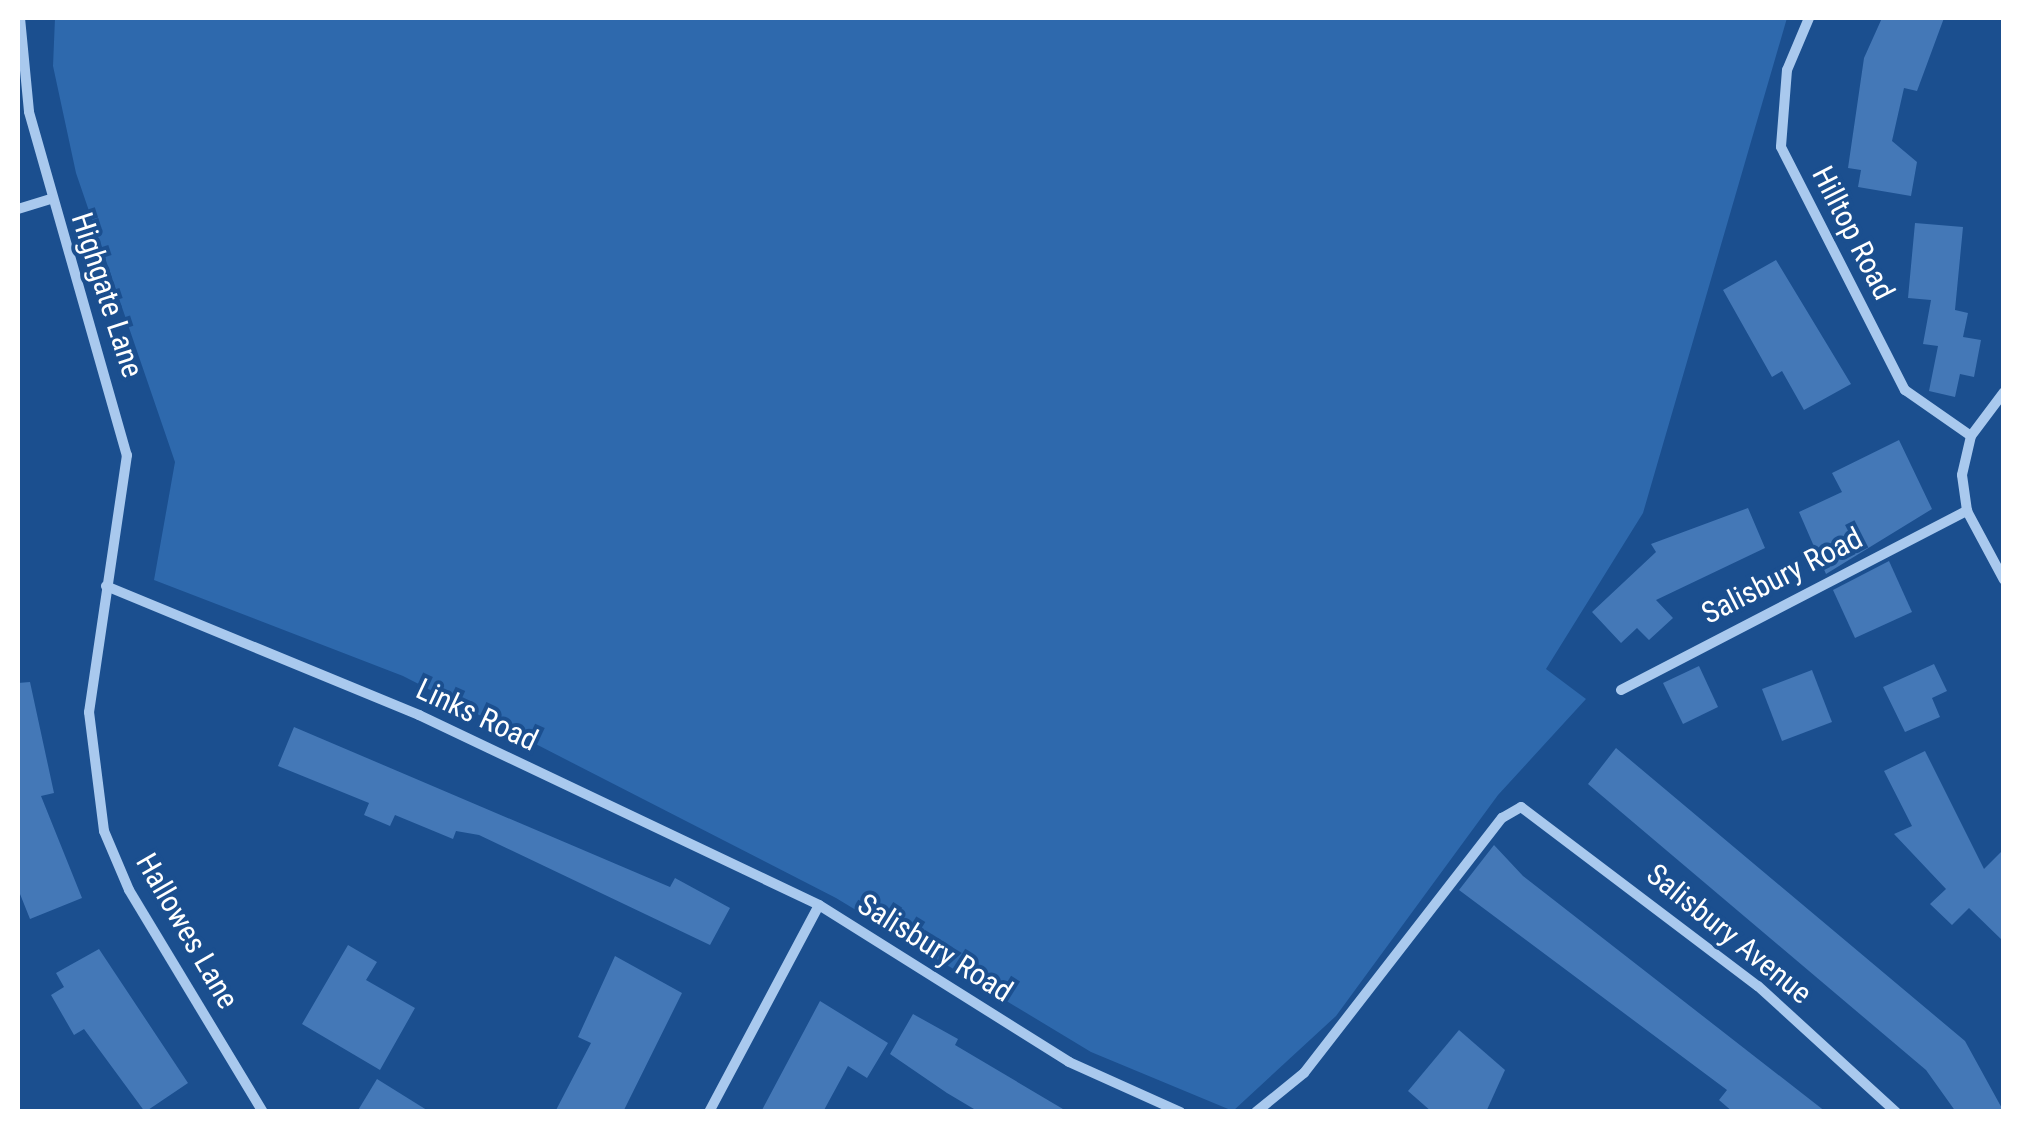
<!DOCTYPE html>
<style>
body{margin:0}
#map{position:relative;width:2021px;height:1129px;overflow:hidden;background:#1b4f8f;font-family:"Roboto Condensed",sans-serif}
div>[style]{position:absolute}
.green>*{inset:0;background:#2e69ad}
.building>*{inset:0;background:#4478b7}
.minor>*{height:10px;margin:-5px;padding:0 5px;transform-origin:5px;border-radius:5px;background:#a9c9ee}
span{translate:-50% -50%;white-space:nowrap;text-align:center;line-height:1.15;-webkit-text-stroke:8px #1b4f8f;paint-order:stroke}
.street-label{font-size:30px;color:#fff}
.frame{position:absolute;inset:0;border:20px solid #fff;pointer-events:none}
</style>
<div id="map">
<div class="green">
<div style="clip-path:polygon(55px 18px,1787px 18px,1643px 513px,1546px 669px,1586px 699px,1498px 795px,1336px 1016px,1233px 1111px,1091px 1052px,836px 898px,403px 676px,154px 580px,175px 462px,76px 173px,53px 66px)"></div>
</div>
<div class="building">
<div style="clip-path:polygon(1882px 18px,1944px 18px,1917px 91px,1904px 88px,1892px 141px,1917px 162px,1911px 196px,1858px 187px,1861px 170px,1848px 168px,1864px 58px)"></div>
<div style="clip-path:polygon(1915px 223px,1963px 227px,1955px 310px,1968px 313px,1963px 337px,1981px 340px,1974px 377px,1960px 374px,1955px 397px,1929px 391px,1938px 346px,1923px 344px,1931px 300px,1908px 298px)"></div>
<div style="clip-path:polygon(1776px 260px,1851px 384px,1804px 410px,1782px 371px,1772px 377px,1723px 290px)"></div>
<div style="clip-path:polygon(1899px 440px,1932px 509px,1826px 574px,1799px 512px,1842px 492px,1832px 473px)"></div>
<div style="clip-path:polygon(1748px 508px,1765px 548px,1656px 600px,1673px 618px,1649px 640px,1637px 628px,1621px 643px,1592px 612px,1656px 552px,1651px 544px)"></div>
<div style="clip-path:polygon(1889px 561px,1912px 612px,1855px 638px,1833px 590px)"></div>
<div style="clip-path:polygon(1934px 664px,1947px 691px,1932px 698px,1940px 717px,1905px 732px,1883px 687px)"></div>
<div style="clip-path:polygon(1699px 666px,1718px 707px,1683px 724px,1663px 683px)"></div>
<div style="clip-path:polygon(1812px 670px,1832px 722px,1782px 741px,1762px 689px)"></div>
<div style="clip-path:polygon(30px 682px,54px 793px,41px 796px,82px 898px,30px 919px,18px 889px,18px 683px)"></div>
<div style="clip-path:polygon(294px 727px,670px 887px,675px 878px,730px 908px,710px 945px,479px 835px,456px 831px,453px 839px,395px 815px,390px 826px,364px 815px,369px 803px,278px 766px)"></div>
<div style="clip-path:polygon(1616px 748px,1965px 1041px,2004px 1112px,1956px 1112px,1926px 1070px,1588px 784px)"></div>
<div style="clip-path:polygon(1925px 751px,1984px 869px,2004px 849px,2004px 942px,1969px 908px,1952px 925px,1930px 904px,1946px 889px,1894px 834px,1912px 826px,1884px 771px)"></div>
<div style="clip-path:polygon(1494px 845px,1523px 876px,1826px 1112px,1733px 1112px,1719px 1100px,1727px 1090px,1459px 890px)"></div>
<div style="clip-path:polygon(348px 945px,377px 962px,366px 980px,415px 1008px,380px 1070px,302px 1024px)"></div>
<div style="clip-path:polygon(99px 949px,188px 1083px,145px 1112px,84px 1029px,74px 1035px,51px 995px,64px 987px,56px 973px)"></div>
<div style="clip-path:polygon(615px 956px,682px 993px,623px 1112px,555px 1112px,591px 1043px,578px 1037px)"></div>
<div style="clip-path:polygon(820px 1001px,888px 1043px,867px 1078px,848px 1066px,823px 1112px,761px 1112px)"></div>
<div style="clip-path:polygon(913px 1014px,958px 1039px,955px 1045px,1068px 1112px,979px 1112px,947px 1093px,890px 1054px)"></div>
<div style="clip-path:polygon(1459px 1030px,1505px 1070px,1486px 1112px,1432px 1112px,1408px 1091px)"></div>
<div style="clip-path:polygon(377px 1079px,430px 1112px,357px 1112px)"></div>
</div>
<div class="minor">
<div style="left:20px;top:18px;width:94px;rotate:84.5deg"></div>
<div style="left:29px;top:112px;width:357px;rotate:74.1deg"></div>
<div style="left:127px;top:455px;width:260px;rotate:98.4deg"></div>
<div style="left:89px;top:712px;width:120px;rotate:82.8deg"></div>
<div style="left:104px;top:831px;width:64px;rotate:67deg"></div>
<div style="left:129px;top:890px;width:259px;rotate:58.9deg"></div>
<div style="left:1809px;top:18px;width:56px;rotate:112.9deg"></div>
<div style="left:1787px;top:70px;width:77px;rotate:94.5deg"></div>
<div style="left:1781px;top:147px;width:273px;rotate:63deg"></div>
<div style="left:1905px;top:390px;width:80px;rotate:34.9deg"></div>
<div style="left:18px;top:209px;width:34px;rotate:-17deg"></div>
<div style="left:2004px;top:392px;width:55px;rotate:126.9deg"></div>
<div style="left:1971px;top:436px;width:40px;rotate:103deg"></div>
<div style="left:1962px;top:475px;width:36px;rotate:82deg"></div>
<div style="left:1967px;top:511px;width:78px;rotate:61.8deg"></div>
<div style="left:106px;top:586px;width:339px;rotate:22.4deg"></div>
<div style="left:419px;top:715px;width:443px;rotate:25.4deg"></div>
<div style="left:1621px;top:690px;width:390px;rotate:-27.4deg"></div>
<div style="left:709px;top:1112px;width:234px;rotate:-62deg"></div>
<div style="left:819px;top:905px;width:295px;rotate:32.1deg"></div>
<div style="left:1069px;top:1062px;width:122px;rotate:24.2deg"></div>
<div style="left:1256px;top:1112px;width:62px;rotate:-39.1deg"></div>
<div style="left:1304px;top:1073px;width:323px;rotate:-52.2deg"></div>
<div style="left:1502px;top:818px;width:22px;rotate:-30deg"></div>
<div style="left:1521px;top:807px;width:297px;rotate:37.1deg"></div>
<div style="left:1758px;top:986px;width:187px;rotate:42.4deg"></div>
</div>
<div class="street-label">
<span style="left:1853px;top:233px;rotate:63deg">Hilltop Road</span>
<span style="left:107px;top:295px;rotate:72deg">Highgate Lane</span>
<span style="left:1782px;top:576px;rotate:-27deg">Salisbury Road</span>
<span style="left:477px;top:715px;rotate:25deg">Links Road</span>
<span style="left:187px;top:931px;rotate:60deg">Hallowes Lane</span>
<span style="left:1729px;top:934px;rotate:39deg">Salisbury Avenue</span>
<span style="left:935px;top:948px;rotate:32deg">Salisbury Road</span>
</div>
<div class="frame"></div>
</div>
